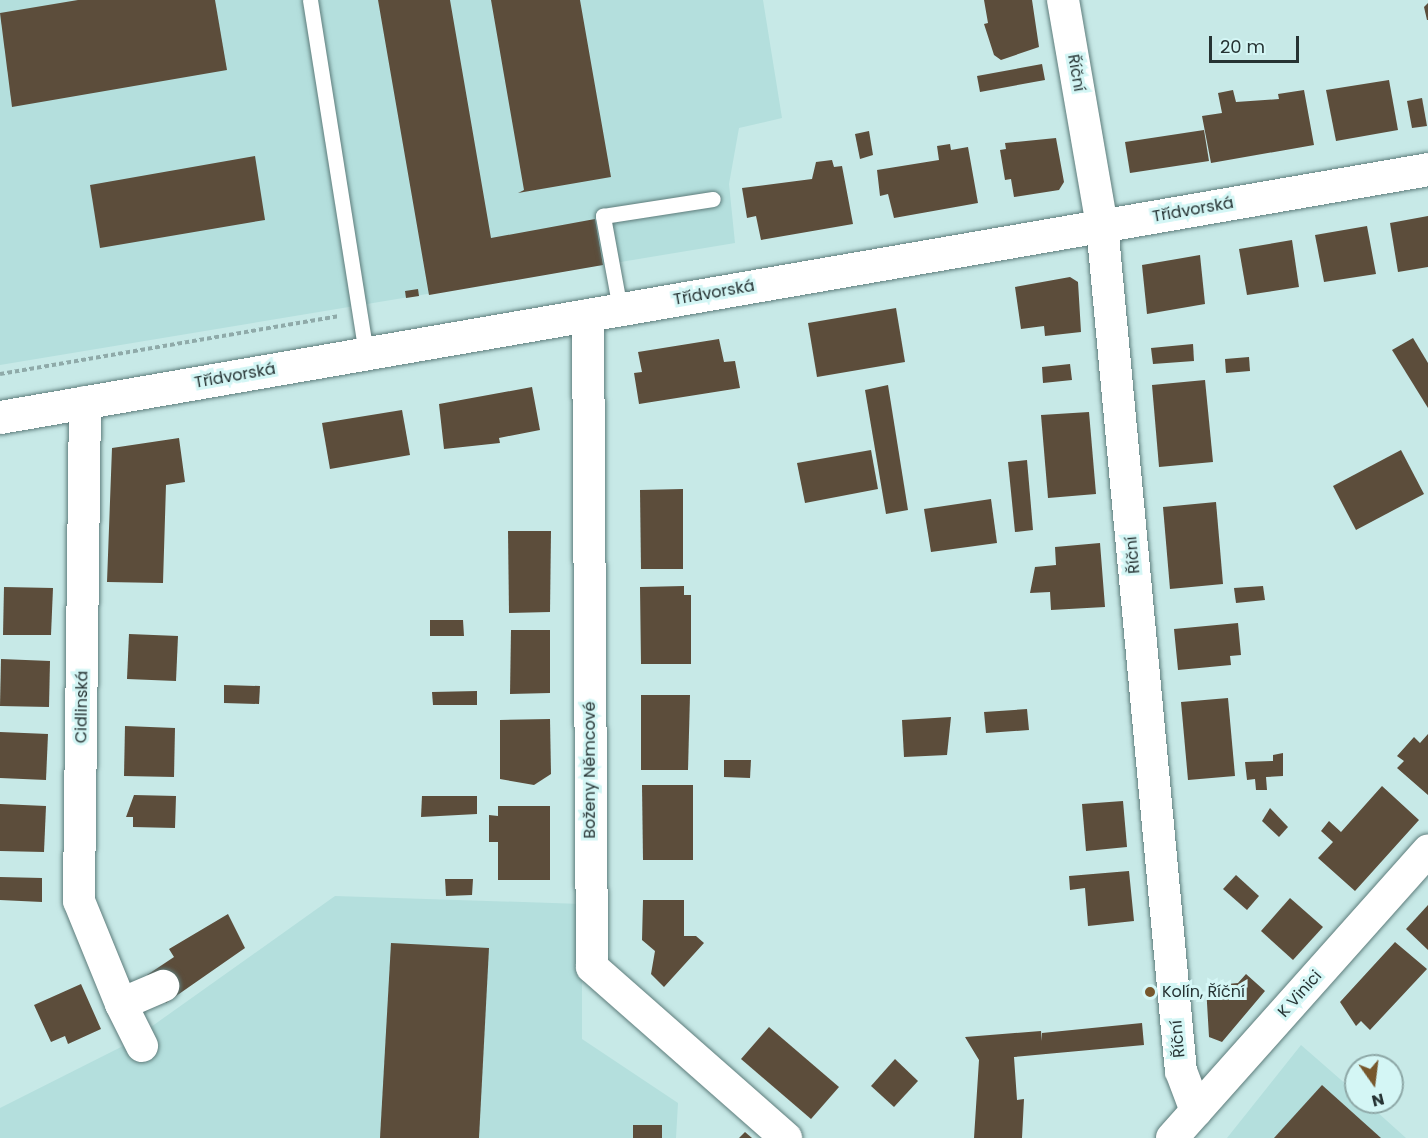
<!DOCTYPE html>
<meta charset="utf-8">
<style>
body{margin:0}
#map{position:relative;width:1428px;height:1138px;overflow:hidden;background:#c7e9e7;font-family:Poppins,sans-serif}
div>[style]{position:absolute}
.built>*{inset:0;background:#b4dfdd}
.building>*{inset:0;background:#5c4d3b}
.path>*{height:4px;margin-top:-2px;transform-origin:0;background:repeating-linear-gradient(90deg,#8faaa9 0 4.5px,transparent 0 7.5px)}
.roads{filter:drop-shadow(0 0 2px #5d7c7b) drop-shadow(0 0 2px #5d7c7b)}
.lane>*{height:15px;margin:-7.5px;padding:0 7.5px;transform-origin:7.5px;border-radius:7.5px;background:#fff}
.street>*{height:32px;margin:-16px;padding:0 16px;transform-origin:16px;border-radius:16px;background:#fff}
.secondary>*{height:33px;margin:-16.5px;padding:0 16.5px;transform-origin:16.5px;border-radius:16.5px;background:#fff}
.dots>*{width:16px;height:16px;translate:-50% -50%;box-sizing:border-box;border:3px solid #d4f6f5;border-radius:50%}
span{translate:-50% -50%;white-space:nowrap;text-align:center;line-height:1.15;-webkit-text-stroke:6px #d4f6f5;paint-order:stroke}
.street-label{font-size:16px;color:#263333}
.poi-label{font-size:16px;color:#263333}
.left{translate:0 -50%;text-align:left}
.north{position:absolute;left:1344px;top:1054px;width:60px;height:60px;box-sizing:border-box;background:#d4f6f5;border:2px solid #8ea8a7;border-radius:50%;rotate:166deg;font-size:16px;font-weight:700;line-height:24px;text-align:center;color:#263333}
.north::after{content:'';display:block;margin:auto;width:21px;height:27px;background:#77572c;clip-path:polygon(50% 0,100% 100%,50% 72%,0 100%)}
.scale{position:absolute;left:1209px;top:36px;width:90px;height:27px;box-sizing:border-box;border:3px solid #263333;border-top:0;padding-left:8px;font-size:18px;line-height:21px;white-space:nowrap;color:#263333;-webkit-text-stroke:4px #d4f6f5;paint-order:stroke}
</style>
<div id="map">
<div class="built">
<div style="clip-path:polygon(0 0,763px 0,782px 118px,739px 128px,729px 184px,735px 243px,0 365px)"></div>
<div style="clip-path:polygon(335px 896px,582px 904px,582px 1039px,678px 1103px,676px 1138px,0 1138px,0 1108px,127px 1044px)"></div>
<div style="clip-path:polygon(1301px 1045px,1356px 1093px,1356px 1102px,1366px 1102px,1406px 1138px,1227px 1138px)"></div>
</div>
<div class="building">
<div style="clip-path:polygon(78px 0,215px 0,227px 70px,12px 107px,0 13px)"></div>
<div style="clip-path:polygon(378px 0,450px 0,491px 238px,595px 219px,603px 265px,429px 295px)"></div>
<div style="clip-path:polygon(491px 0,580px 0,611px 177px,518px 193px,524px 190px)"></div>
<div style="clip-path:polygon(984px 0,1032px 0,1039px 47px,1001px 60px,994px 55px,984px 24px,988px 23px)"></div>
<div style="clip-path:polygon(1428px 3px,1428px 20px,1427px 20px,1424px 7px)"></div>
<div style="clip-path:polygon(1042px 64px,1045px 80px,980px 92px,977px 76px)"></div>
<div style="clip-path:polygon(1389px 80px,1398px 130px,1336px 141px,1326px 90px)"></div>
<div style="clip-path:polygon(1233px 90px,1236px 102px,1279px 99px,1278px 94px,1304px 90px,1314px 145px,1211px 163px,1202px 116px,1222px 113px,1218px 93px)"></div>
<div style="clip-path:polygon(1422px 98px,1427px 126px,1412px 128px,1407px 101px)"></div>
<div style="clip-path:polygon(1204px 130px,1209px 161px,1130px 173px,1125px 142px)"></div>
<div style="clip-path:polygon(869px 131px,873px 155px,860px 159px,855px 134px)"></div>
<div style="clip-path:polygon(1056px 138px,1064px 182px,1059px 190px,1014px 197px,1011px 179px,1005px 180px,1000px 150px,1006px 149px,1005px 143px)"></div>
<div style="clip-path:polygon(950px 144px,951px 150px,968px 147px,978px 203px,894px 218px,888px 194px,880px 196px,877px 170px,939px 160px,937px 146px)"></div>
<div style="clip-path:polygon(255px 156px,265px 220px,100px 248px,90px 185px)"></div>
<div style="clip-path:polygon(832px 160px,834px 167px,842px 166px,853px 224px,761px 240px,756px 216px,747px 218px,742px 188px,812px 179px,816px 162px)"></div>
<div style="clip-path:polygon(1428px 216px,1428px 267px,1398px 272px,1390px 223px)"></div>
<div style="clip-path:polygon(1367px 226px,1376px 274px,1324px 282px,1315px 235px)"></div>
<div style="clip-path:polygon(1292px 240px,1299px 287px,1247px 295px,1239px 249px)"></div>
<div style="clip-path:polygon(1200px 255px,1205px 304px,1147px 314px,1142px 265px)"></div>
<div style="clip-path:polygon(1070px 277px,1078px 282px,1081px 332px,1045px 336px,1044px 326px,1021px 329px,1015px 287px)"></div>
<div style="clip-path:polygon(418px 289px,419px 296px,406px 298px,405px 291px)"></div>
<div style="clip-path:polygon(896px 308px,905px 362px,817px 377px,808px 323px)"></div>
<div style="clip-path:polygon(1413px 338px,1428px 363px,1428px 408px,1392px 350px)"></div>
<div style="clip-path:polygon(719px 339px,724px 362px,735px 361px,740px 388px,639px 404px,634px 373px,642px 372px,638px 352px)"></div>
<div style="clip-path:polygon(1193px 344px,1194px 361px,1153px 364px,1151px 348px)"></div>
<div style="clip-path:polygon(1249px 357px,1250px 371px,1226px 373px,1225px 359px)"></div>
<div style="clip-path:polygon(1070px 364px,1072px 380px,1043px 383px,1042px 367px)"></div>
<div style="clip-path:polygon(1205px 380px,1213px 462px,1159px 467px,1152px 385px)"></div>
<div style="clip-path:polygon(888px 385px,908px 510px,886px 514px,865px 390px)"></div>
<div style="clip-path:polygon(532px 387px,540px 430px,499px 438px,500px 443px,444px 449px,439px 404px)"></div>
<div style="clip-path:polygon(402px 410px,410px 455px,330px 469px,322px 423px)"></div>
<div style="clip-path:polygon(1089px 412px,1096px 494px,1048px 498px,1041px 415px)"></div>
<div style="clip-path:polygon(179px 438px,185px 482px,166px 485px,163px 583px,107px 582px,112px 448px)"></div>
<div style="clip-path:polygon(871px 450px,878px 489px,805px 503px,797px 463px)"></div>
<div style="clip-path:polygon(1401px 450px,1424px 494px,1356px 530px,1333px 486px)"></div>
<div style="clip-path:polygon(1027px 460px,1033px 530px,1015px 532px,1008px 462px)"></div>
<div style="clip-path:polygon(683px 489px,683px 569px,641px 569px,640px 490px)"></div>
<div style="clip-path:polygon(991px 499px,997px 543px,931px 552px,924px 509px)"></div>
<div style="clip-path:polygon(1216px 502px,1223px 584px,1170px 589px,1163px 507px)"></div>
<div style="clip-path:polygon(508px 531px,551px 531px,550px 612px,509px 613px)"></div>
<div style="clip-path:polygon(1100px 543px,1105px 607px,1051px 610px,1050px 592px,1030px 593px,1035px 567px,1056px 565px,1055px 547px)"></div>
<div style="clip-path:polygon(684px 586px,684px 595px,691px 595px,691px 664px,641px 664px,640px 587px)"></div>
<div style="clip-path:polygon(1263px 586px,1265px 600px,1236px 603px,1234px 588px)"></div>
<div style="clip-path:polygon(4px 587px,53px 588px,51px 635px,3px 635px)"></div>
<div style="clip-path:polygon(430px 620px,463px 620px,464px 636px,430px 636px)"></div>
<div style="clip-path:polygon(1238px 623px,1241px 655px,1230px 656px,1231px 665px,1178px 670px,1174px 629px)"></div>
<div style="clip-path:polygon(511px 630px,550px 630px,550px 693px,510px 694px)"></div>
<div style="clip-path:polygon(129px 634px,178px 636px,176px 681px,127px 679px)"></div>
<div style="clip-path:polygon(1px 659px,50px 661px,49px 707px,0 706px)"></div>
<div style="clip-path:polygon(224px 685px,260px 686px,259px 704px,224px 703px)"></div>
<div style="clip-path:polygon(477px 691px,477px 705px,433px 705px,432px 692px)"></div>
<div style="clip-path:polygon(641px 695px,690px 695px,688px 770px,641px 770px)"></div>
<div style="clip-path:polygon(1228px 698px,1235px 776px,1188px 780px,1181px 702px)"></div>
<div style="clip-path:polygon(1027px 709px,1029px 730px,986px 733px,984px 712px)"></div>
<div style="clip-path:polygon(951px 717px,947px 755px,904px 757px,902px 720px)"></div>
<div style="clip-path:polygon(550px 719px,551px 774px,534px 785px,500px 779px,500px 720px)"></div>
<div style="clip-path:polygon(125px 726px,175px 728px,174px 777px,124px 776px)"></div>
<div style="clip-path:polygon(0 732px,48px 734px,46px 780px,0 778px)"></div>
<div style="clip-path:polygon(1428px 734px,1428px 795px,1397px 768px,1404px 761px,1397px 756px,1414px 737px,1420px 743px)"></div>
<div style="clip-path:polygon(1283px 753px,1283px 776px,1266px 777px,1267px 790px,1256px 790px,1255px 779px,1247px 780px,1245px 762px,1273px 761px,1273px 755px)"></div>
<div style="clip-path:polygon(724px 760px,751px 760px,750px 778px,724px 777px)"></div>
<div style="clip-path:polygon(642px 785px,693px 785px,693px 860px,643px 860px)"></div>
<div style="clip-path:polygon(1382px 786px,1419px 820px,1355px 891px,1318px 858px,1333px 842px,1321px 831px,1329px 821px,1341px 832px)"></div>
<div style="clip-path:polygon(134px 795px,176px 796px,175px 828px,133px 827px,133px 817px,126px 817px)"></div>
<div style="clip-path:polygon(422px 796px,477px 796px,477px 814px,421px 817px)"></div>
<div style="clip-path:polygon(1123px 801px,1127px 847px,1086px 851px,1082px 804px)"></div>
<div style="clip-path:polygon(0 804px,46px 806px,44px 852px,0 851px)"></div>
<div style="clip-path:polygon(498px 806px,550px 806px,550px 880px,498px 880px,498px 842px,489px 842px,489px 815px,498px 816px)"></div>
<div style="clip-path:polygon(1270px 808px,1288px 827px,1279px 837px,1262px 821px)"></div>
<div style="clip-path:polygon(1129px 871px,1134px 921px,1088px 926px,1085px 888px,1070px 890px,1069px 876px)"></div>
<div style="clip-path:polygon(1236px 875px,1259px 896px,1247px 910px,1223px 889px)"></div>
<div style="clip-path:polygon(0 877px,42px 878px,42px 902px,0 900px)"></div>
<div style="clip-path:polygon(445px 879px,473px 879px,472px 895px,446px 896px)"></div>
<div style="clip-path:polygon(1290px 898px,1323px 927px,1293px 960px,1261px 931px)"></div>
<div style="clip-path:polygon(643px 900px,684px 900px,684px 936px,696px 936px,704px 943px,664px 987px,651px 974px,655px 951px,642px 940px)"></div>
<div style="clip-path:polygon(1428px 905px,1428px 950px,1406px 929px)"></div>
<div style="clip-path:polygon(228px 914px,245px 948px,166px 1003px,147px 975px,174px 957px,169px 949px)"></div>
<div style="clip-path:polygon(1395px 942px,1427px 969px,1370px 1030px,1361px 1021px,1356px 1026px,1340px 1002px)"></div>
<div style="clip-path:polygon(391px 943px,489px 948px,479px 1138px,380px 1138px)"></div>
<div style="clip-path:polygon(1246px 974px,1265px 991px,1222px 1042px,1209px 1037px,1206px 986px,1238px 983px)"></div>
<div style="clip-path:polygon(81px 984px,101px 1029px,68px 1044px,65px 1036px,51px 1042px,34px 1005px)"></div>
<div style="clip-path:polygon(1142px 1023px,1144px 1045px,1014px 1057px,1017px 1100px,1024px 1099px,1022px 1138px,974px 1138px,979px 1060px,965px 1037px,1041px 1031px,1042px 1041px,1042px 1033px)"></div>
<div style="clip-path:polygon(769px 1027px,839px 1087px,811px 1119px,741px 1059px)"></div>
<div style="clip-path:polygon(895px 1059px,918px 1081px,894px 1107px,871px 1086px)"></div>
<div style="clip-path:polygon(1322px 1085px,1381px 1138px,1274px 1138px)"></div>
<div style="clip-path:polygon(633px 1125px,662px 1125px,662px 1138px,633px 1138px)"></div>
<div style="clip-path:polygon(745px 1132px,752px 1138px,739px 1138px)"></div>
</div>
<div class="path">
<div style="left:0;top:374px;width:343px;rotate:-9.7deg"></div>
</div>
<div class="roads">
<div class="lane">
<div style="left:310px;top:0;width:358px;rotate:81deg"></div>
<div style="left:620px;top:309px;width:95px;rotate:-100.4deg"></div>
<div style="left:603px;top:216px;width:111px;rotate:-8.8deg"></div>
</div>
<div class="street">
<div style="left:1063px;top:0;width:228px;rotate:80.2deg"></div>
<div style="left:1102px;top:225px;width:850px;rotate:84.67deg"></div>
<div style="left:1181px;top:1071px;width:43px;rotate:69.4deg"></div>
<div style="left:588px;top:315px;width:652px;rotate:89.65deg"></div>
<div style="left:592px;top:967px;width:259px;rotate:41.4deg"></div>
<div style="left:85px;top:402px;width:499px;rotate:90.7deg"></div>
<div style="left:79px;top:901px;width:111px;rotate:67.8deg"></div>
<div style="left:121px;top:1004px;width:46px;rotate:-23.2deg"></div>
<div style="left:121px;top:1004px;width:47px;rotate:63.4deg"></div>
<div style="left:1172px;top:1138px;width:385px;rotate:-48.3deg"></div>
</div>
<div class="secondary">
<div style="left:0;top:417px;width:1449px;rotate:-9.85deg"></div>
</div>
</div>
<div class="dots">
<div style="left:1150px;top:992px;background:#77572c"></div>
</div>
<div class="street-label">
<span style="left:1076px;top:73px;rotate:80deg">Říční</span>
<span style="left:1193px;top:210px;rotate:-10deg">Třídvorská</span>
<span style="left:714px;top:293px;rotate:-10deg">Třídvorská</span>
<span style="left:235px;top:376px;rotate:-10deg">Třídvorská</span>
<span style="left:1133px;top:555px;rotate:-95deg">Říční</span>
<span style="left:82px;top:707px;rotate:-89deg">Cidlinská</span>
<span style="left:590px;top:770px;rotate:-90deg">Boženy Němcové</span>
<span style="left:1300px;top:994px;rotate:-48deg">K Vinici</span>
<span style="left:1178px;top:1039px;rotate:-95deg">Říční</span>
</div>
<div class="poi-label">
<span class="left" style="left:1162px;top:992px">Kolín, Říční</span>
</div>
<div class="north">N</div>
<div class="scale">20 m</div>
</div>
